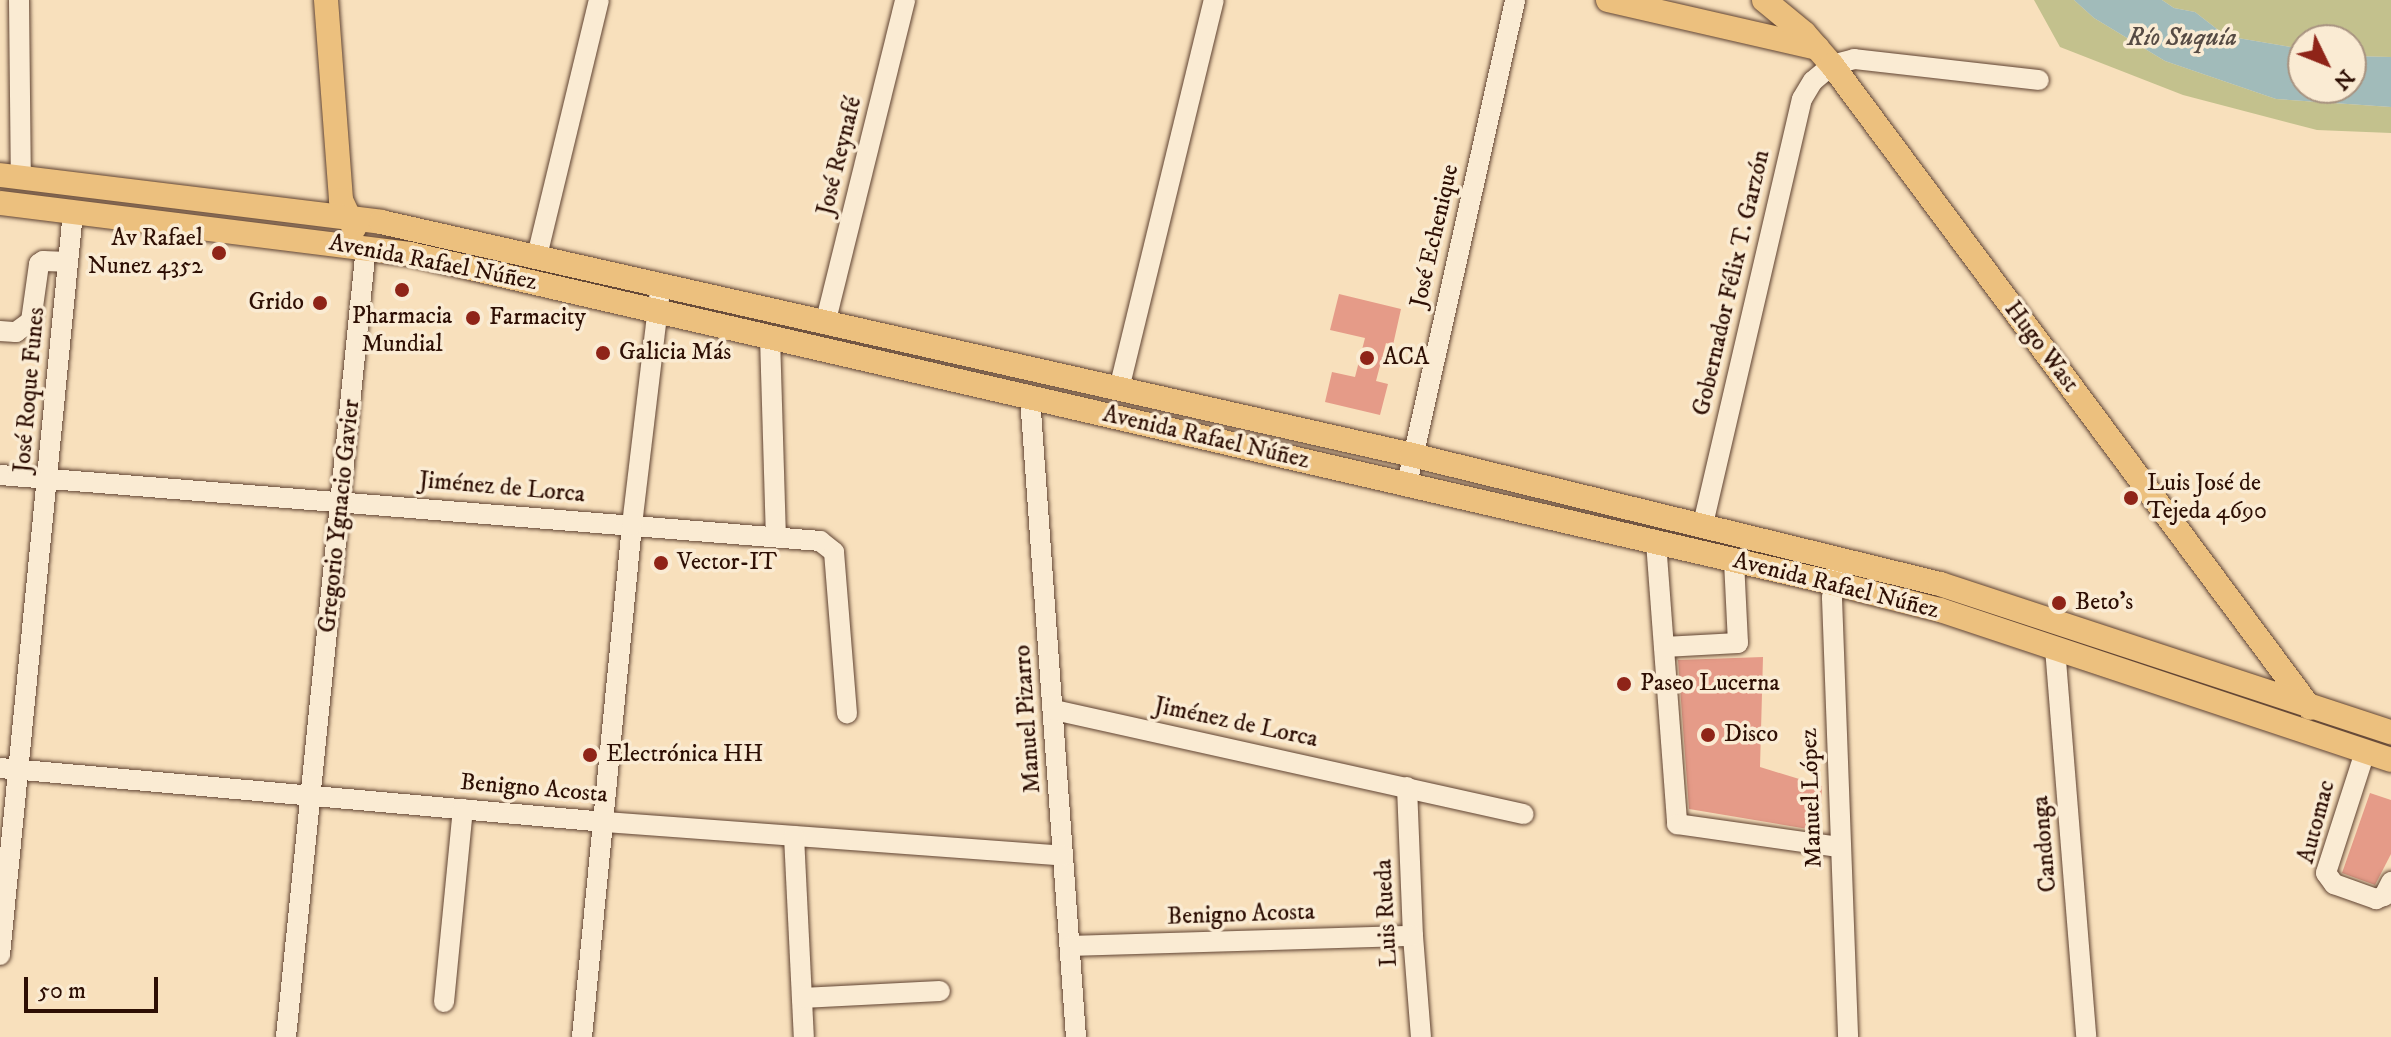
<!DOCTYPE html>
<meta charset="utf-8">
<style>
body{margin:0}
#map{position:relative;width:2391px;height:1037px;overflow:hidden;background:#f8e0bc;font-family:"IM FELL DW Pica",serif}
div>[style]{position:absolute}
.green>*{inset:0;background:#c3c18d}
.water>*{inset:0;background:#a1bbba}
.building>*{inset:0;background:#e59b88}
.roads{filter:drop-shadow(0 0 2px #604332) drop-shadow(0 0 2px #604332)}
.minor>*{height:20px;margin:-10px;padding:0 10px;transform-origin:10px;border-radius:10px;background:#faebd3}
.major>*{height:24px;margin:-12px;padding:0 12px;transform-origin:12px;border-radius:12px;background:#ecc07e}
.dots>*{width:22px;height:22px;translate:-50% -50%;box-sizing:border-box;border:4px solid #faebd3;border-radius:50%}
span{translate:-50% -50%;white-space:nowrap;text-align:center;line-height:1.15;-webkit-text-stroke:7px #faebd3;paint-order:stroke}
.street-label{font-size:24px;color:#2e0f04}
.poi-label{font-size:24px;color:#2e0f04}
.right{translate:-100% -50%;text-align:right}
.left{translate:0 -50%;text-align:left}
.water-label{font-size:26px;color:#564b44;font-style:italic}
.north{position:absolute;left:2287px;top:24px;width:80px;height:80px;box-sizing:border-box;background:#faebd3;border:2px solid #a89380;border-radius:50%;rotate:133deg;font-size:22px;font-weight:700;line-height:32px;text-align:center;color:#2e0f04}
.north::after{content:'';display:block;margin:auto;width:28px;height:36px;background:#8f2418;clip-path:polygon(50% 0,100% 100%,50% 72%,0 100%)}
.scale{position:absolute;left:24px;top:977px;width:134px;height:36px;box-sizing:border-box;border:4px solid #2e0f04;border-top:0;padding-left:10px;font-size:24px;line-height:28px;white-space:nowrap;color:#2e0f04;-webkit-text-stroke:6px #faebd3;paint-order:stroke}
</style>
<div id="map">
<div class="green">
<div style="clip-path:polygon(2034px 0,2074px 0,2094px 18px,2165px 61px,2276px 99px,2391px 107px,2391px 133px,2317px 130px,2183px 95px,2060px 47px)"></div>
<div style="clip-path:polygon(2162px 0,2391px 0,2391px 57px,2351px 56px,2351px 40px,2303px 40px,2303px 49px,2226px 36px,2195px 12px,2174px 8px)"></div>
</div>
<div class="water">
<div style="clip-path:polygon(2074px 0,2162px 0,2174px 8px,2195px 12px,2226px 36px,2303px 49px,2303px 88px,2351px 88px,2351px 56px,2391px 57px,2391px 107px,2276px 99px,2165px 61px,2094px 18px)"></div>
</div>
<div class="building">
<div style="clip-path:polygon(1339px 294px,1401px 309px,1393px 345px,1386px 343px,1376px 381px,1388px 384px,1380px 415px,1325px 402px,1332px 372px,1355px 377px,1365px 338px,1330px 330px)"></div>
<div style="clip-path:polygon(1763px 657px,1760px 767px,1822px 786px,1820px 831px,1689px 809px,1678px 660px)"></div>
<div style="clip-path:polygon(2370px 793px,2391px 800px,2391px 854px,2375px 885px,2342px 873px)"></div>
</div>
<div class="roads">
<div class="minor">
<div style="left:19px;top:0;width:177px;rotate:89.4deg"></div>
<div style="left:537px;top:256px;width:263px;rotate:-76.4deg"></div>
<div style="left:825px;top:324px;width:334px;rotate:-76.1deg"></div>
<div style="left:0;top:331px;width:16px;rotate:4deg"></div>
<div style="left:16px;top:332px;width:19px;rotate:-36deg"></div>
<div style="left:31px;top:321px;width:58px;rotate:-82deg"></div>
<div style="left:39px;top:264px;width:5px;rotate:-37deg"></div>
<div style="left:43px;top:261px;width:25px;rotate:2deg"></div>
<div style="left:770px;top:337px;width:198px;rotate:88.3deg"></div>
<div style="left:1119px;top:389px;width:400px;rotate:-76.3deg"></div>
<div style="left:1030px;top:397px;width:642px;rotate:85.89deg"></div>
<div style="left:0;top:475px;width:823px;rotate:4.6deg"></div>
<div style="left:820px;top:541px;width:18px;rotate:38deg"></div>
<div style="left:834px;top:552px;width:162px;rotate:85.4deg"></div>
<div style="left:1407px;top:484px;width:496px;rotate:-77.4deg"></div>
<div style="left:1703px;top:524px;width:436px;rotate:-76.9deg"></div>
<div style="left:1802px;top:99px;width:21px;rotate:-59deg"></div>
<div style="left:1813px;top:81px;width:25px;rotate:-40deg"></div>
<div style="left:1832px;top:65px;width:23px;rotate:-15deg"></div>
<div style="left:1854px;top:59px;width:186px;rotate:6.5deg"></div>
<div style="left:1656px;top:542px;width:283px;rotate:85.7deg"></div>
<div style="left:1677px;top:824px;width:164px;rotate:8.1deg"></div>
<div style="left:1836px;top:570px;width:28px;rotate:98deg"></div>
<div style="left:1832px;top:598px;width:439px;rotate:87.9deg"></div>
<div style="left:1664px;top:647px;width:74px;rotate:-3.1deg"></div>
<div style="left:1738px;top:643px;width:82px;rotate:-92.8deg"></div>
<div style="left:2055px;top:648px;width:390px;rotate:85.4deg"></div>
<div style="left:1054px;top:710px;width:481px;rotate:12.5deg"></div>
<div style="left:2365px;top:752px;width:127px;rotate:107.9deg"></div>
<div style="left:2326px;top:873px;width:14px;rotate:54deg"></div>
<div style="left:2334px;top:884px;width:45px;rotate:19.7deg"></div>
<div style="left:2376px;top:899px;width:9px;rotate:-21deg"></div>
<div style="left:2384px;top:896px;width:16px;rotate:-63deg"></div>
<div style="left:0;top:768px;width:607px;rotate:5.1deg"></div>
<div style="left:605px;top:822px;width:459px;rotate:4.2deg"></div>
<div style="left:1407px;top:787px;width:149px;rotate:87.7deg"></div>
<div style="left:1413px;top:936px;width:101px;rotate:85.5deg"></div>
<div style="left:794px;top:836px;width:201px;rotate:87.2deg"></div>
<div style="left:1070px;top:946px;width:343px;rotate:-1.7deg"></div>
<div style="left:0;top:955px;width:747px;rotate:-84.39deg"></div>
<div style="left:802px;top:998px;width:138px;rotate:-2.9deg"></div>
<div style="left:444px;top:1002px;width:194px;rotate:-84.4deg"></div>
<div style="left:286px;top:1037px;width:794px;rotate:-84.22deg"></div>
<div style="left:582px;top:1037px;width:514px;rotate:-84.42deg"></div>
<div style="left:632px;top:525px;width:230px;rotate:-83.2deg"></div>
</div>
<div class="major">
<div style="left:326px;top:0;width:201px;rotate:85.7deg"></div>
<div style="left:341px;top:200px;width:31px;rotate:65deg"></div>
<div style="left:1608px;top:0;width:215px;rotate:12.9deg"></div>
<div style="left:1764px;top:0;width:52px;rotate:39.5deg"></div>
<div style="left:1804px;top:33px;width:43px;rotate:48.8deg"></div>
<div style="left:1832px;top:65px;width:801px;rotate:53.37deg"></div>
<div style="left:0;top:175px;width:384px;rotate:7deg"></div>
<div style="left:381px;top:222px;width:1057px;rotate:12.73deg"></div>
<div style="left:1412px;top:455px;width:544px;rotate:13.73deg"></div>
<div style="left:1940px;top:584px;width:475px;rotate:18.2deg"></div>
<div style="left:0;top:203px;width:413px;rotate:7.1deg"></div>
<div style="left:410px;top:254px;width:1461px;rotate:13.02deg"></div>
<div style="left:1833px;top:583px;width:110px;rotate:14.2deg"></div>
<div style="left:1940px;top:610px;width:475px;rotate:18.4deg"></div>
</div>
</div>
<div class="dots">
<div style="left:219px;top:253px;background:#8f2418"></div>
<div style="left:402px;top:290px;background:#8f2418"></div>
<div style="left:320px;top:303px;background:#8f2418"></div>
<div style="left:473px;top:318px;background:#8f2418"></div>
<div style="left:603px;top:353px;background:#8f2418"></div>
<div style="left:1367px;top:358px;background:#8f2418"></div>
<div style="left:2131px;top:498px;background:#8f2418"></div>
<div style="left:661px;top:563px;background:#8f2418"></div>
<div style="left:2059px;top:603px;background:#8f2418"></div>
<div style="left:1624px;top:684px;background:#8f2418"></div>
<div style="left:1708px;top:735px;background:#8f2418"></div>
<div style="left:590px;top:755px;background:#8f2418"></div>
</div>
<div class="street-label">
<span style="left:840px;top:156px;rotate:-76deg">José Reynafé</span>
<span style="left:1435px;top:236px;rotate:-77deg">José Echenique</span>
<span style="left:433px;top:263px;rotate:11deg">Avenida Rafael Núñez</span>
<span style="left:1732px;top:283px;rotate:-77deg">Gobernador Félix T. Garzón</span>
<span style="left:2041px;top:347px;rotate:53deg">Hugo Wast</span>
<span style="left:30px;top:390px;rotate:-85deg">José Roque Funes</span>
<span style="left:1206px;top:438px;rotate:13deg">Avenida Rafael Núñez</span>
<span style="left:502px;top:488px;rotate:5deg">Jiménez de Lorca</span>
<span style="left:340px;top:516px;rotate:-84deg">Gregorio Ygnacio Gavier</span>
<span style="left:1836px;top:586px;rotate:14deg">Avenida Rafael Núñez</span>
<span style="left:1028px;top:719px;rotate:-94deg">Manuel Pizarro</span>
<span style="left:1236px;top:723px;rotate:12deg">Jiménez de Lorca</span>
<span style="left:534px;top:789px;rotate:5deg">Benigno Acosta</span>
<span style="left:1812px;top:798px;rotate:-92deg">Manuel López</span>
<span style="left:2317px;top:822px;rotate:-75deg">Automac</span>
<span style="left:2045px;top:844px;rotate:-95deg">Candonga</span>
<span style="left:1387px;top:913px;rotate:-93deg">Luis Rueda</span>
<span style="left:1241px;top:915px;rotate:-2deg">Benigno Acosta</span>
</div>
<div class="poi-label">
<span class="right" style="left:203px;top:253px">Av Rafael<br>Nunez 4352</span>
<span class="right" style="left:304px;top:303px">Grido</span>
<span style="left:402px;top:331px">Pharmacia<br>Mundial</span>
<span class="left" style="left:489px;top:318px">Farmacity</span>
<span class="left" style="left:619px;top:353px">Galicia Más</span>
<span class="left" style="left:1383px;top:358px">ACA</span>
<span class="left" style="left:2147px;top:498px">Luis José de<br>Tejeda 4690</span>
<span class="left" style="left:677px;top:563px">Vector-IT</span>
<span class="left" style="left:2075px;top:603px">Beto's</span>
<span class="left" style="left:1640px;top:684px">Paseo Lucerna</span>
<span class="left" style="left:1724px;top:735px">Disco</span>
<span class="left" style="left:606px;top:755px">Electrónica HH</span>
</div>
<div class="water-label">
<span style="left:2182px;top:38px">Río Suquía</span>
</div>
<div class="north">N</div>
<div class="scale">50 m</div>
</div>
